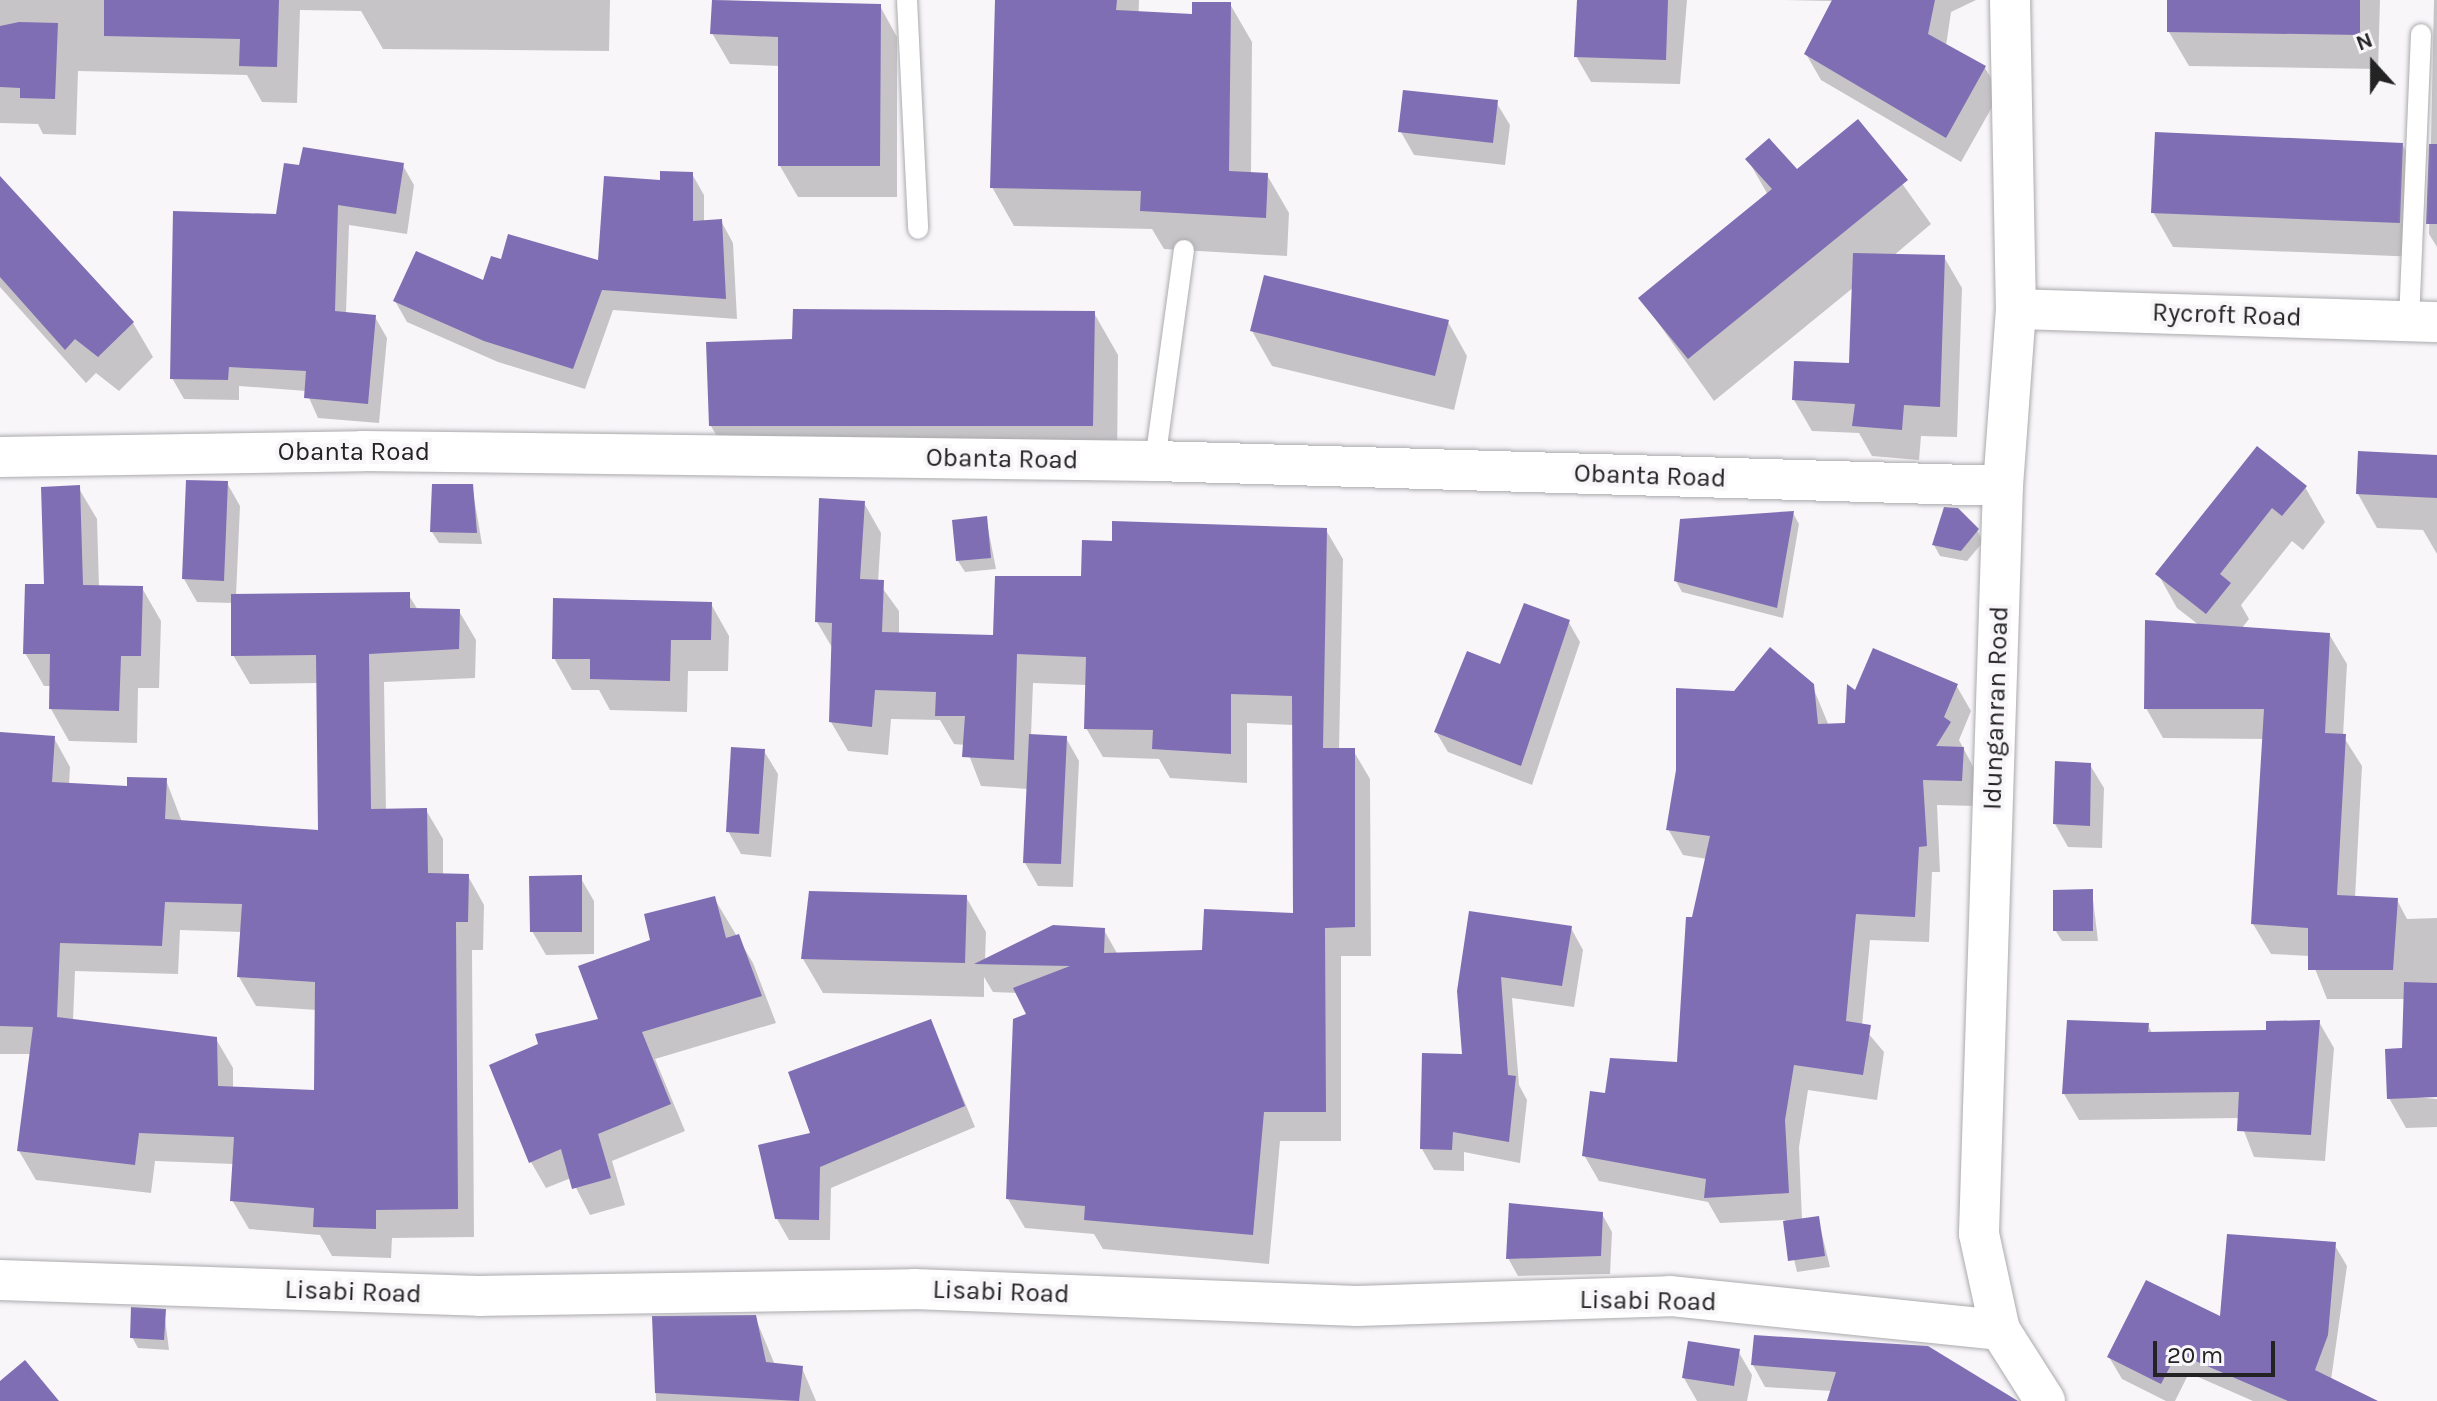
<!DOCTYPE html>
<style>
body{margin:0}
#map{position:relative;width:2437px;height:1401px;overflow:hidden;background:#f8f6f9;font-family:Karla,sans-serif}
div>[style]{position:absolute}
.shadow>*{inset:0;background:#0003}
.building>*{inset:0;background:#7f6eb3}
.roads{filter:drop-shadow(0 0 2px #abaaad) drop-shadow(0 0 2px #abaaad)}
.service>*{height:20px;margin:-10px;padding:0 10px;transform-origin:10px;border-radius:10px;background:#fff}
.minor>*{height:40px;margin:-20px;padding:0 20px;transform-origin:20px;border-radius:20px;background:#fff}
span{translate:-50% -50%;white-space:nowrap;text-align:center;line-height:1.15;-webkit-text-stroke:8px #f8f6f9;paint-order:stroke}
.street-label{font-size:26px;color:#232324}
.north{position:absolute;left:2333px;top:24px;width:80px;height:80px;-webkit-text-stroke:6px #f8f6f9;paint-order:stroke;rotate:339deg;font-size:22px;font-weight:700;line-height:32px;text-align:center;color:#232324}
.north::after{content:'';display:block;margin:auto;width:28px;height:36px;background:#232324;clip-path:polygon(50% 0,100% 100%,50% 72%,0 100%)}
.scale{position:absolute;left:2153px;top:1341px;width:122px;height:36px;box-sizing:border-box;border:4px solid #232324;border-top:0;padding-left:10px;font-size:24px;line-height:28px;white-space:nowrap;color:#232324;-webkit-text-stroke:6px #f8f6f9;paint-order:stroke}
</style>
<div id="map">
<div class="shadow">
<div style="clip-path:polygon(0 0,610px 0,609px 51px,383px 49px,361px 11px,300px 10px,297px 103px,262px 102px,247px 75px,78px 71px,76px 135px,43px 134px,38px 124px,0 123px)"></div>
<div style="clip-path:polygon(713px 0,880px 6px,897px 37px,897px 197px,798px 197px,780px 166px,780px 66px,730px 64px,712px 33px)"></div>
<div style="clip-path:polygon(997px 0,1139px 0,1136px 96px,1194px 16px,1230px 4px,1252px 42px,1251px 174px,1267px 175px,1289px 213px,1287px 256px,1164px 249px,1152px 229px,1014px 226px,992px 187px)"></div>
<div style="clip-path:polygon(1579px 0,1687px 0,1680px 84px,1591px 82px,1576px 56px)"></div>
<div style="clip-path:polygon(1784px 0,1976px 0,1951px 12px,1946px 46px,1985px 68px,2000px 93px,1961px 162px,1821px 80px,1806px 54px,1833px 1px)"></div>
<div style="clip-path:polygon(2169px 0,2380px 0,2378px 69px,2189px 66px,2169px 32px)"></div>
<div style="clip-path:polygon(2434px 0,2437px 0,2437px 247px,2429px 234px)"></div>
<div style="clip-path:polygon(1496px 102px,1510px 125px,1505px 165px,1414px 155px,1401px 132px)"></div>
<div style="clip-path:polygon(1858px 122px,1931px 224px,1893px 256px,1944px 257px,1962px 288px,1957px 437px,1921px 436px,1919px 460px,1872px 456px,1859px 433px,1812px 431px,1794px 400px,1851px 365px,1854px 287px,1714px 401px,1641px 299px,1768px 195px,1748px 160px,1796px 172px)"></div>
<div style="clip-path:polygon(2402px 144px,2422px 179px,2419px 257px,2173px 247px,2153px 212px)"></div>
<div style="clip-path:polygon(402px 164px,414px 185px,407px 234px,349px 225px,346px 314px,375px 317px,387px 338px,379px 423px,318px 418px,306px 391px,239px 386px,239px 400px,184px 399px,172px 378px,278px 216px,301px 167px)"></div>
<div style="clip-path:polygon(692px 174px,704px 195px,704px 223px,721px 221px,733px 243px,737px 319px,613px 310px,585px 389px,498px 362px,407px 322px,395px 301px,484px 283px,502px 262px,599px 262px,662px 182px)"></div>
<div style="clip-path:polygon(0 179px,133px 323px,153px 357px,119px 391px,96px 373px,86px 383px,0 287px)"></div>
<div style="clip-path:polygon(1094px 313px,1118px 355px,1117px 468px,735px 468px,711px 426px,794px 341px)"></div>
<div style="clip-path:polygon(1448px 322px,1467px 356px,1454px 410px,1272px 366px,1252px 331px)"></div>
<div style="clip-path:polygon(2437px 457px,2437px 554px,2423px 530px,2377px 528px,2358px 494px)"></div>
<div style="clip-path:polygon(evenodd,227px 483px,240px 506px,236px 596px,408px 594px,418px 610px,459px 611px,476px 640px,475px 678px,384px 682px,386px 811px,426px 810px,443px 839px,443px 875px,468px 876px,484px 905px,483px 950px,472px 950px,474px 1237px,392px 1238px,391px 1258px,332px 1256px,320px 1235px,249px 1229px,232px 1200px,234px 1164px,155px 1161px,151px 1193px,36px 1180px,19px 1151px,31px 1054px,0 1054px,0 734px,54px 738px,70px 767px,69px 785px,129px 788px,166px 780px,182px 822px,320px 832px,318px 683px,250px 684px,233px 655px,233px 603px,197px 602px,184px 579px,227px 483px,180px 930px,242px 932px,239px 977px,256px 1006px,317px 1010px,316px 1092px,233px 1089px,233px 1068px,216px 1039px,73px 1021px,75px 971px,178px 974px,180px 930px)"></div>
<div style="clip-path:polygon(472px 486px,482px 544px,439px 543px,432px 532px)"></div>
<div style="clip-path:polygon(78px 487px,97px 519px,99px 587px,142px 588px,161px 621px,159px 688px,138px 688px,137px 743px,69px 741px,51px 709px,51px 686px,44px 686px,25px 653px)"></div>
<div style="clip-path:polygon(2305px 487px,2325px 522px,2303px 550px,2292px 541px,2241px 605px,2249px 619px,2242px 628px,2329px 634px,2347px 664px,2343px 736px,2362px 766px,2355px 898px,2397px 900px,2407px 919px,2437px 918px,2437px 1095px,2402px 1096px,2437px 1099px,2437px 1127px,2406px 1128px,2389px 1098px,2404px 1050px,2405px 999px,2327px 999px,2310px 956px,2271px 954px,2253px 924px,2264px 739px,2163px 738px,2146px 708px,2199px 625px,2177px 608px,2158px 574px)"></div>
<div style="clip-path:polygon(864px 503px,881px 533px,878px 582px,899px 611px,899px 635px,995px 637px,1083px 578px,1113px 543px,1326px 530px,1343px 559px,1339px 750px,1353px 750px,1370px 779px,1371px 956px,1341px 956px,1341px 1141px,1280px 1141px,1269px 1264px,1103px 1249px,1094px 1234px,1025px 1228px,1008px 1199px,1029px 1015px,1018px 993px,993px 992px,984px 977px,984px 997px,823px 993px,803px 959px,966px 897px,986px 932px,985px 961px,1104px 930px,1118px 955px,1204px 952px,1295px 915px,1294px 725px,1247px 723px,1247px 783px,1170px 778px,1159px 759px,1103px 757px,1086px 728px,1087px 685px,1033px 683px,1031px 736px,1066px 738px,1079px 761px,1073px 887px,1038px 886px,1025px 863px,1028px 789px,981px 786px,965px 745px,954px 744px,940px 720px,891px 719px,888px 755px,848px 751px,831px 722px,833px 649px,817px 622px)"></div>
<div style="clip-path:polygon(1793px 513px,1799px 524px,1783px 618px,1682px 592px,1676px 581px)"></div>
<div style="clip-path:polygon(986px 518px,996px 569px,965px 572px,958px 561px)"></div>
<div style="clip-path:polygon(1977px 530px,1983px 542px,1967px 561px,1940px 556px,1934px 545px)"></div>
<div style="clip-path:polygon(711px 604px,729px 636px,728px 671px,688px 671px,687px 712px,610px 710px,599px 690px,572px 690px,554px 658px)"></div>
<div style="clip-path:polygon(1568px 621px,1580px 642px,1532px 785px,1448px 752px,1436px 732px,1501px 666px)"></div>
<div style="clip-path:polygon(1812px 685px,1829px 726px,1847px 725px,1856px 693px,1956px 685px,1971px 711px,1959px 740px,1977px 774px,1976px 806px,1937px 805px,1940px 872px,1932px 872px,1929px 942px,1870px 940px,1862px 1026px,1884px 1052px,1877px 1100px,1808px 1090px,1799px 1147px,1802px 1220px,1818px 1218px,1830px 1267px,1797px 1272px,1785px 1220px,1720px 1223px,1708px 1202px,1599px 1181px,1584px 1155px,1607px 1095px,1679px 1064px,1707px 859px,1683px 855px,1668px 829px,1735px 693px)"></div>
<div style="clip-path:polygon(764px 751px,778px 774px,771px 857px,741px 854px,728px 831px)"></div>
<div style="clip-path:polygon(2090px 765px,2104px 788px,2102px 848px,2068px 847px,2055px 824px)"></div>
<div style="clip-path:polygon(580px 877px,594px 901px,594px 954px,546px 955px,532px 931px)"></div>
<div style="clip-path:polygon(2092px 891px,2098px 941px,2062px 941px,2055px 930px)"></div>
<div style="clip-path:polygon(714px 898px,753px 963px,776px 1023px,655px 1059px,685px 1131px,612px 1161px,625px 1205px,590px 1215px,571px 1178px,546px 1188px,531px 1162px,600px 1020px,652px 941px)"></div>
<div style="clip-path:polygon(1571px 928px,1583px 950px,1574px 1007px,1512px 998px,1519px 1085px,1527px 1100px,1520px 1163px,1464px 1152px,1464px 1171px,1434px 1170px,1422px 1149px,1464px 1056px,1459px 991px)"></div>
<div style="clip-path:polygon(931px 1021px,975px 1127px,831px 1188px,830px 1240px,789px 1240px,777px 1219px,812px 1135px)"></div>
<div style="clip-path:polygon(2319px 1022px,2334px 1048px,2325px 1161px,2254px 1157px,2239px 1118px,2079px 1120px,2064px 1094px,2148px 1025px,2152px 1033px,2268px 1032px)"></div>
<div style="clip-path:polygon(1602px 1214px,1612px 1232px,1610px 1274px,1518px 1276px,1508px 1258px)"></div>
<div style="clip-path:polygon(2334px 1244px,2347px 1266px,2331px 1380px,2374px 1401px,2253px 1401px,2189px 1373px,2175px 1401px,2166px 1401px,2122px 1379px,2109px 1357px,2222px 1320px)"></div>
<div style="clip-path:polygon(164px 1311px,169px 1350px,138px 1348px,132px 1337px)"></div>
<div style="clip-path:polygon(755px 1317px,775px 1365px,802px 1368px,816px 1401px,656px 1401px,654px 1318px)"></div>
<div style="clip-path:polygon(1755px 1337px,2014px 1401px,1832px 1401px,1832px 1391px,1765px 1387px,1753px 1365px)"></div>
<div style="clip-path:polygon(1738px 1351px,1752px 1375px,1747px 1401px,1697px 1401px,1684px 1378px)"></div>
</div>
<div class="building">
<div style="clip-path:polygon(104px 0,279px 0,277px 67px,239px 66px,240px 39px,104px 36px)"></div>
<div style="clip-path:polygon(712px 0,881px 4px,880px 166px,778px 166px,778px 37px,710px 34px)"></div>
<div style="clip-path:polygon(995px 0,1117px 0,1116px 10px,1192px 14px,1192px 2px,1231px 2px,1229px 171px,1268px 173px,1266px 218px,1140px 211px,1141px 191px,990px 188px)"></div>
<div style="clip-path:polygon(1577px 0,1668px 0,1666px 60px,1574px 57px)"></div>
<div style="clip-path:polygon(1832px 0,1935px 0,1928px 34px,1986px 66px,1946px 138px,1804px 54px)"></div>
<div style="clip-path:polygon(2167px 0,2360px 0,2360px 35px,2167px 32px)"></div>
<div style="clip-path:polygon(19px 22px,58px 23px,55px 99px,20px 98px,20px 88px,0 87px,0 26px)"></div>
<div style="clip-path:polygon(1403px 90px,1498px 100px,1493px 143px,1398px 132px)"></div>
<div style="clip-path:polygon(1858px 119px,1908px 180px,1688px 359px,1638px 298px,1772px 189px,1745px 159px,1769px 138px,1797px 169px)"></div>
<div style="clip-path:polygon(2155px 132px,2403px 143px,2400px 223px,2151px 213px)"></div>
<div style="clip-path:polygon(2429px 144px,2437px 144px,2437px 224px,2426px 224px)"></div>
<div style="clip-path:polygon(303px 147px,404px 163px,396px 214px,338px 205px,335px 311px,376px 315px,368px 404px,304px 398px,306px 371px,229px 367px,228px 380px,170px 379px,173px 211px,276px 214px,284px 163px,299px 165px)"></div>
<div style="clip-path:polygon(660px 171px,693px 172px,693px 221px,722px 219px,726px 299px,602px 290px,573px 369px,484px 341px,393px 301px,416px 251px,483px 280px,491px 256px,501px 259px,508px 234px,598px 260px,604px 176px,660px 180px)"></div>
<div style="clip-path:polygon(0 176px,134px 322px,98px 357px,75px 339px,65px 350px,0 277px)"></div>
<div style="clip-path:polygon(1853px 253px,1945px 255px,1940px 407px,1904px 405px,1902px 430px,1852px 426px,1855px 404px,1792px 400px,1794px 361px,1849px 363px)"></div>
<div style="clip-path:polygon(1264px 275px,1449px 320px,1435px 376px,1250px 331px)"></div>
<div style="clip-path:polygon(793px 309px,1095px 311px,1093px 426px,709px 426px,706px 342px,792px 339px)"></div>
<div style="clip-path:polygon(2257px 446px,2307px 486px,2282px 516px,2272px 508px,2220px 574px,2231px 583px,2206px 614px,2155px 574px)"></div>
<div style="clip-path:polygon(2358px 451px,2437px 455px,2437px 498px,2356px 494px)"></div>
<div style="clip-path:polygon(186px 480px,228px 481px,224px 581px,182px 579px)"></div>
<div style="clip-path:polygon(432px 484px,473px 484px,477px 533px,430px 532px)"></div>
<div style="clip-path:polygon(80px 485px,83px 585px,143px 586px,141px 656px,121px 656px,119px 711px,49px 709px,50px 654px,23px 654px,25px 584px,44px 584px,41px 487px)"></div>
<div style="clip-path:polygon(819px 498px,865px 501px,860px 579px,884px 580px,882px 632px,993px 635px,995px 576px,1081px 576px,1082px 540px,1112px 541px,1112px 521px,1327px 528px,1323px 748px,1355px 748px,1355px 927px,1325px 928px,1326px 1112px,1264px 1112px,1253px 1235px,1084px 1220px,1085px 1206px,1006px 1199px,1013px 1019px,1026px 1014px,1013px 988px,1070px 966px,974px 964px,1053px 925px,1105px 928px,1104px 953px,1202px 950px,1204px 909px,1293px 913px,1292px 696px,1231px 694px,1231px 754px,1152px 749px,1153px 730px,1084px 729px,1086px 657px,1017px 654px,1014px 760px,962px 757px,965px 716px,935px 716px,936px 692px,875px 690px,872px 727px,829px 722px,832px 623px,815px 622px)"></div>
<div style="clip-path:polygon(1944px 507px,1958px 508px,1979px 529px,1961px 551px,1932px 545px)"></div>
<div style="clip-path:polygon(1794px 511px,1777px 608px,1674px 581px,1680px 519px)"></div>
<div style="clip-path:polygon(987px 516px,991px 558px,956px 561px,952px 520px)"></div>
<div style="clip-path:polygon(evenodd,410px 592px,410px 608px,460px 609px,459px 649px,369px 654px,371px 809px,427px 808px,428px 873px,469px 874px,468px 922px,456px 922px,458px 1209px,376px 1210px,376px 1229px,313px 1227px,314px 1208px,230px 1201px,234px 1137px,139px 1133px,135px 1165px,17px 1151px,33px 1027px,0 1026px,0 732px,55px 736px,52px 782px,127px 786px,127px 777px,167px 778px,165px 819px,318px 830px,316px 655px,231px 656px,231px 594px,410px 592px,165px 902px,242px 904px,237px 977px,315px 982px,314px 1090px,218px 1086px,217px 1037px,57px 1017px,60px 943px,162px 946px,165px 902px)"></div>
<div style="clip-path:polygon(553px 598px,712px 602px,711px 640px,671px 640px,670px 681px,590px 679px,590px 659px,552px 659px)"></div>
<div style="clip-path:polygon(1524px 603px,1570px 620px,1521px 766px,1434px 732px,1467px 651px,1500px 664px)"></div>
<div style="clip-path:polygon(2145px 620px,2330px 633px,2325px 733px,2346px 734px,2337px 895px,2398px 898px,2393px 970px,2308px 970px,2308px 928px,2251px 924px,2264px 709px,2144px 709px)"></div>
<div style="clip-path:polygon(1770px 647px,1814px 684px,1818px 724px,1845px 723px,1847px 684px,1855px 690px,1873px 648px,1958px 684px,1944px 717px,1951px 722px,1936px 746px,1964px 747px,1962px 781px,1923px 780px,1927px 846px,1919px 847px,1915px 917px,1856px 914px,1846px 1021px,1871px 1025px,1863px 1075px,1794px 1065px,1785px 1120px,1789px 1193px,1704px 1198px,1706px 1179px,1582px 1156px,1590px 1091px,1605px 1093px,1610px 1058px,1677px 1062px,1686px 917px,1692px 917px,1710px 836px,1666px 830px,1676px 770px,1676px 688px,1734px 691px)"></div>
<div style="clip-path:polygon(1029px 734px,1067px 736px,1061px 864px,1023px 863px)"></div>
<div style="clip-path:polygon(731px 747px,765px 749px,759px 834px,726px 832px)"></div>
<div style="clip-path:polygon(2055px 761px,2091px 763px,2090px 826px,2053px 824px)"></div>
<div style="clip-path:polygon(582px 875px,582px 932px,530px 932px,529px 876px)"></div>
<div style="clip-path:polygon(2093px 889px,2093px 931px,2053px 931px,2053px 890px)"></div>
<div style="clip-path:polygon(809px 891px,967px 895px,965px 963px,801px 959px)"></div>
<div style="clip-path:polygon(715px 896px,726px 938px,739px 934px,762px 996px,642px 1032px,671px 1104px,598px 1134px,611px 1178px,572px 1189px,561px 1149px,529px 1163px,489px 1065px,538px 1044px,535px 1034px,598px 1019px,578px 966px,650px 940px,644px 914px)"></div>
<div style="clip-path:polygon(1469px 911px,1572px 926px,1562px 986px,1501px 977px,1508px 1075px,1516px 1076px,1509px 1142px,1453px 1132px,1452px 1150px,1420px 1149px,1422px 1053px,1462px 1054px,1457px 991px)"></div>
<div style="clip-path:polygon(2404px 982px,2437px 983px,2437px 1097px,2387px 1099px,2385px 1049px,2402px 1048px)"></div>
<div style="clip-path:polygon(931px 1019px,965px 1106px,820px 1167px,819px 1220px,775px 1219px,758px 1145px,810px 1133px,788px 1072px)"></div>
<div style="clip-path:polygon(2067px 1020px,2149px 1023px,2148px 1032px,2266px 1030px,2266px 1021px,2320px 1020px,2311px 1135px,2237px 1131px,2239px 1092px,2062px 1094px)"></div>
<div style="clip-path:polygon(1509px 1203px,1603px 1212px,1601px 1256px,1506px 1259px)"></div>
<div style="clip-path:polygon(1819px 1216px,1825px 1256px,1788px 1261px,1783px 1221px)"></div>
<div style="clip-path:polygon(2227px 1234px,2336px 1242px,2328px 1335px,2315px 1370px,2378px 1401px,2288px 1401px,2177px 1353px,2161px 1384px,2107px 1357px,2146px 1280px,2220px 1316px)"></div>
<div style="clip-path:polygon(131px 1307px,166px 1309px,164px 1340px,130px 1338px)"></div>
<div style="clip-path:polygon(756px 1315px,766px 1362px,803px 1366px,799px 1401px,655px 1393px,652px 1316px)"></div>
<div style="clip-path:polygon(1754px 1335px,1928px 1346px,2018px 1401px,1827px 1401px,1836px 1372px,1751px 1365px)"></div>
<div style="clip-path:polygon(1688px 1341px,1740px 1349px,1734px 1386px,1682px 1378px)"></div>
<div style="clip-path:polygon(25px 1360px,59px 1401px,0 1401px,0 1381px)"></div>
</div>
<div class="roads">
<div class="service">
<div style="left:907px;top:0;width:229px;rotate:87.2deg"></div>
<div style="left:2409px;top:321px;width:287px;rotate:-87.6deg"></div>
<div style="left:1155px;top:461px;width:213px;rotate:-82.2deg"></div>
</div>
<div class="minor">
<div style="left:2010px;top:0;width:309px;rotate:88.9deg"></div>
<div style="left:2016px;top:309px;width:177px;rotate:94.2deg"></div>
<div style="left:2003px;top:486px;width:748px;rotate:91.84deg"></div>
<div style="left:1979px;top:1234px;width:98px;rotate:77.7deg"></div>
<div style="left:2000px;top:1330px;width:84px;rotate:57.6deg"></div>
<div style="left:2016px;top:309px;width:421px;rotate:1.8deg"></div>
<div style="left:0;top:457px;width:362px;rotate:-0.9deg"></div>
<div style="left:362px;top:451px;width:793px;rotate:0.72deg"></div>
<div style="left:1155px;top:461px;width:848px;rotate:1.69deg"></div>
<div style="left:0;top:1280px;width:479px;rotate:1.9deg"></div>
<div style="left:479px;top:1296px;width:435px;rotate:-0.9deg"></div>
<div style="left:914px;top:1289px;width:443px;rotate:2.2deg"></div>
<div style="left:1357px;top:1306px;width:313px;rotate:-1.8deg"></div>
<div style="left:1670px;top:1296px;width:332px;rotate:5.9deg"></div>
</div>
</div>
<div class="street-label">
<span style="left:2227px;top:315px;rotate:2deg">Rycroft Road</span>
<span style="left:354px;top:452px">Obanta Road</span>
<span style="left:1002px;top:459px;rotate:1deg">Obanta Road</span>
<span style="left:1650px;top:476px;rotate:2deg">Obanta Road</span>
<span style="left:1996px;top:708px;rotate:-88deg">Idunganran Road</span>
<span style="left:353px;top:1292px;rotate:2deg">Lisabi Road</span>
<span style="left:1001px;top:1292px;rotate:2deg">Lisabi Road</span>
<span style="left:1648px;top:1301px;rotate:1deg">Lisabi Road</span>
</div>
<div class="north">N</div>
<div class="scale">20 m</div>
</div>
